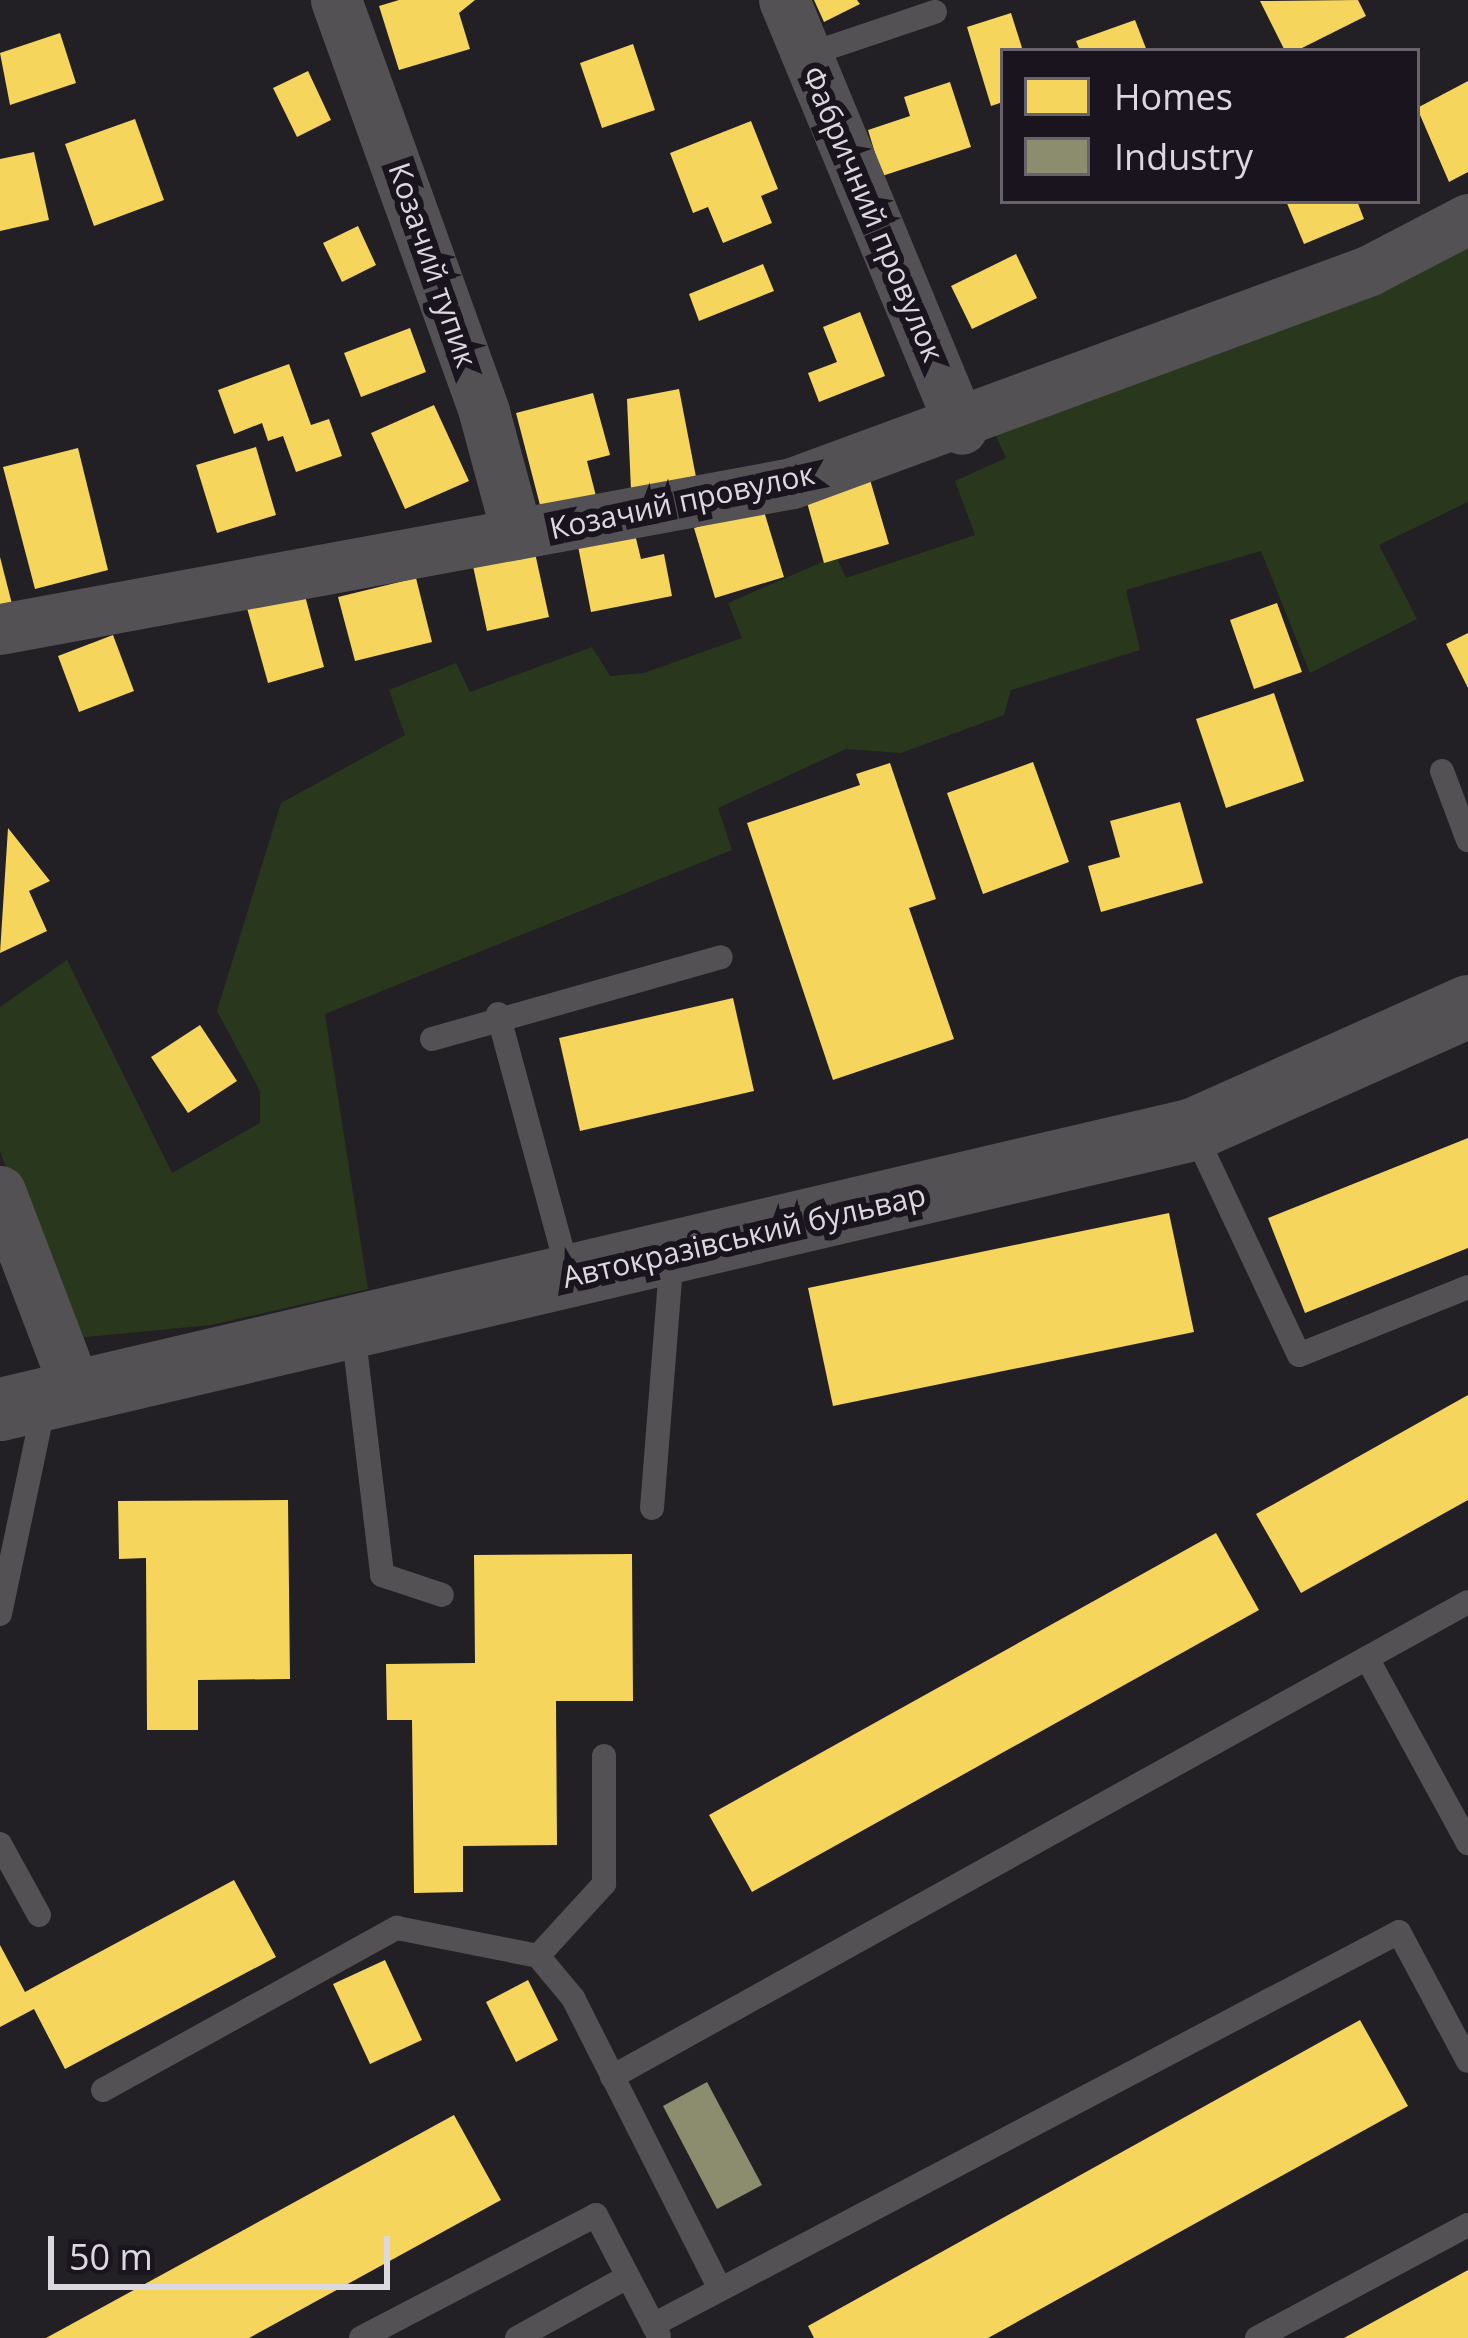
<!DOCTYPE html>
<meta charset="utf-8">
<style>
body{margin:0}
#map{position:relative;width:1468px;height:2338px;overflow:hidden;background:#221f25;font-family:"Open Sans",sans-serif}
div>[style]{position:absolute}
.green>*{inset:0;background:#29381c}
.homes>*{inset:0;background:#f6d55c}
.industry>*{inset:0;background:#8c8c6e}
.service>*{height:24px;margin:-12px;padding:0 12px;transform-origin:12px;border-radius:12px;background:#535154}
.minor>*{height:51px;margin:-25.5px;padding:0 25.5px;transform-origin:25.5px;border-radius:25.5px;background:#535154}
.tertiary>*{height:63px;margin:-31.5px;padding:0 31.5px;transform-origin:31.5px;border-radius:31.5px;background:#535154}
span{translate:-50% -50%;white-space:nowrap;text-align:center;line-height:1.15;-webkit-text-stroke:12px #1a141e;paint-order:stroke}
.street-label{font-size:30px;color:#dcd8df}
.legend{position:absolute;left:1000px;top:48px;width:420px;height:156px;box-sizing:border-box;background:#1a141e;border:3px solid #68626b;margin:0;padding:15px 21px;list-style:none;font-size:36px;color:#dcd8df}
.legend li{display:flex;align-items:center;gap:24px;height:60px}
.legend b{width:60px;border:3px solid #68626b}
.scale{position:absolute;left:48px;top:2236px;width:342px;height:54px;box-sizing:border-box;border:6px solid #dcd8df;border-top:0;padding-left:15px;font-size:36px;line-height:42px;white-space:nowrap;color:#dcd8df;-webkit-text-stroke:9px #1a141e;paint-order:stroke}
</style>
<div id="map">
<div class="green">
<div style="clip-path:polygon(1468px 207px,1468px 502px,1379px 545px,1417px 619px,1310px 673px,1261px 551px,1126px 590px,1140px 650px,1011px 690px,1004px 715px,901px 753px,846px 749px,718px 808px,732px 850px,325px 1014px,368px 1289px,211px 1325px,75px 1338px,0 1152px,0 1007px,67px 960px,172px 1173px,260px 1123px,260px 1091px,217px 1011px,281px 803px,405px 735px,389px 690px,456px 663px,470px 692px,592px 647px,610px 676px,644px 673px,742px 638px,728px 603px,836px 556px,846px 578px,975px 535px,955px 481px,1006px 458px,979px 398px)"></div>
</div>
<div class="homes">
<div style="clip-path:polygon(399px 0,475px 0,459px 13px,470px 49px,399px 70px,379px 6px)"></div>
<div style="clip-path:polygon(814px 0,857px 0,860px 4px,824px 22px)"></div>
<div style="clip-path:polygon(1358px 0,1366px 16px,1296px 51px,1285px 51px,1260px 1px)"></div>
<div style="clip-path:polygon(1011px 13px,1023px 51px,1003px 51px,1003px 102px,991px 106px,967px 27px)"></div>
<div style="clip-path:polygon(1135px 20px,1147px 51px,1080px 51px,1076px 41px)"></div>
<div style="clip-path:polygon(60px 33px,76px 83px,10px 105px,0 53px)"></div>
<div style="clip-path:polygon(633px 44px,655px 110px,602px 128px,580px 63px)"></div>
<div style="clip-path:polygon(308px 71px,331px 120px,297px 137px,273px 88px)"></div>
<div style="clip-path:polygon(1468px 81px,1468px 172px,1449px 182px,1417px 108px)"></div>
<div style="clip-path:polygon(950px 82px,971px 147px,882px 176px,868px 130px,910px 116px,904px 97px)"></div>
<div style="clip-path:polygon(135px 119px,164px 200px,94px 226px,65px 144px)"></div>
<div style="clip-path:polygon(751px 121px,778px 189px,761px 196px,772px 223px,723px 243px,708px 207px,693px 213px,670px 153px)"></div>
<div style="clip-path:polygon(34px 152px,49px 220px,0 231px,0 159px)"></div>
<div style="clip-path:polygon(1286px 201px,1357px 201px,1364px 219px,1304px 244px)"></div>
<div style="clip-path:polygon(358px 226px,376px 265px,342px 282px,323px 243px)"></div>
<div style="clip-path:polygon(1016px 254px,1037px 298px,972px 329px,951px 286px)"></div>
<div style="clip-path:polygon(763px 264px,774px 291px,699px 321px,689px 294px)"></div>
<div style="clip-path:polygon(860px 312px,885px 376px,819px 402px,808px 373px,837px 362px,823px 327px)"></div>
<div style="clip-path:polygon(410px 328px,426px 372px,361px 397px,344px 353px)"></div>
<div style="clip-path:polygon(289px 364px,311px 425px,329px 419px,342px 456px,296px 472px,283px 436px,268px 441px,262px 423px,234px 434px,218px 390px)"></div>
<div style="clip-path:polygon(679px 389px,696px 477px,631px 490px,627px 399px)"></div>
<div style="clip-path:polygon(593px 393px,610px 455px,587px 461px,596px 496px,541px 509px,516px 413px)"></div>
<div style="clip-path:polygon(434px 405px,469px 481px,405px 509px,371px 433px)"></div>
<div style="clip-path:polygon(256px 447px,276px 515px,217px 533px,196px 465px)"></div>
<div style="clip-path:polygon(78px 448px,108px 570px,35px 589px,3px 467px)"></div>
<div style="clip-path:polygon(868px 473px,889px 544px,824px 563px,804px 492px)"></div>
<div style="clip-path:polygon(763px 508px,784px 577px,715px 598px,694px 528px)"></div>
<div style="clip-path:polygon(634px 530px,641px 559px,664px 554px,672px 596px,591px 612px,577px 541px)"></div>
<div style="clip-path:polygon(535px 553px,549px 617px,487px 631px,473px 566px)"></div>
<div style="clip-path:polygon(0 557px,12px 604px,0 607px)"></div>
<div style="clip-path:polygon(416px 578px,432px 642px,355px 661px,338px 597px)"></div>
<div style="clip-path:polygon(304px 592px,324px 667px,268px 683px,247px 608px)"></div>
<div style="clip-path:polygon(1277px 603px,1302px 672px,1254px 689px,1230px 620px)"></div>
<div style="clip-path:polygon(1468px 633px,1468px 688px,1446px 644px)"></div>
<div style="clip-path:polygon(113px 635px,134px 691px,79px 712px,58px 656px)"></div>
<div style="clip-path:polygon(1274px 693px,1304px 781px,1226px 808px,1196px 719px)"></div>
<div style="clip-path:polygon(1033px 762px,1069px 862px,983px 894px,947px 793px)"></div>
<div style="clip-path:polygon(890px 763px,936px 899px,909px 908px,954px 1039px,833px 1080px,747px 823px,860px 785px,856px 774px)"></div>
<div style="clip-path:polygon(1180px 802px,1203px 883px,1101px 912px,1088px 866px,1120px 857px,1110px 821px)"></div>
<div style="clip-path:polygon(8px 828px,50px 881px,29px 891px,47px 931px,0 953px)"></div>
<div style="clip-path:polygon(733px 998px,754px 1091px,580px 1131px,559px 1038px)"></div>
<div style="clip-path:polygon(200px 1025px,237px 1081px,188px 1113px,151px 1057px)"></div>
<div style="clip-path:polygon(1468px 1138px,1468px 1248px,1305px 1313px,1268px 1218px)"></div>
<div style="clip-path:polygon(1169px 1213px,1194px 1332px,833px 1406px,808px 1288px)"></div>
<div style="clip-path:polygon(1468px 1395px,1468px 1500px,1301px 1593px,1256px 1514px)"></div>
<div style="clip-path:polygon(288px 1500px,290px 1679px,198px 1680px,198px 1730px,147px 1730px,146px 1558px,119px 1559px,118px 1501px)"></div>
<div style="clip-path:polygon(1216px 1533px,1259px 1610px,752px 1892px,709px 1815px)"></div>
<div style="clip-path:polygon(632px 1554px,633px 1701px,556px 1701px,557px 1845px,463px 1846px,463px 1892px,414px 1893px,412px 1720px,387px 1720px,386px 1664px,475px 1663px,474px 1555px)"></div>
<div style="clip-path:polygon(234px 1880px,276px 1957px,65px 2069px,34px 2009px,0 2027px,0 1945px,25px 1992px)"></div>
<div style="clip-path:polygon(385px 1960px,422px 2040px,370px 2064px,333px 1984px)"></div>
<div style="clip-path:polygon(528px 1980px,558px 2040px,516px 2062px,486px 2002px)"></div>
<div style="clip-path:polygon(1360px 2020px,1408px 2106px,988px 2338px,814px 2338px,808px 2326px)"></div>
<div style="clip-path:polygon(454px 2115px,501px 2200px,249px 2338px,46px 2338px)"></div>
<div style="clip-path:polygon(1468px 2270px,1468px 2338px,1344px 2338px)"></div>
</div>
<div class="industry">
<div style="clip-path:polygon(707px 2082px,762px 2185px,717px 2209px,663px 2106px)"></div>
</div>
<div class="service">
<div style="left:807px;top:55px;width:135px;rotate:-18.6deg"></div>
<div style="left:1442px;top:771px;width:74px;rotate:69.4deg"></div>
<div style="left:498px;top:1014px;width:270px;rotate:74.8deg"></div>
<div style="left:432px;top:1039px;width:300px;rotate:-15.8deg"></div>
<div style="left:1194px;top:1132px;width:246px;rotate:64.8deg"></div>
<div style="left:1299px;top:1355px;width:182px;rotate:-21.9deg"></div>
<div style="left:353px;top:1330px;width:247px;rotate:83.2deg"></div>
<div style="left:382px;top:1575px;width:63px;rotate:18.4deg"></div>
<div style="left:652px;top:1508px;width:253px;rotate:-85.5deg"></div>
<div style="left:0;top:1614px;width:214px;rotate:-78.1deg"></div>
<div style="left:1367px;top:1658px;width:211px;rotate:61.4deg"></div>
<div style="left:0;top:1844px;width:81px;rotate:61.2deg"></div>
<div style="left:538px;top:1956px;width:98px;rotate:-47.5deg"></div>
<div style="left:604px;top:1884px;width:128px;rotate:-90deg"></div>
<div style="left:612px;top:2077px;width:979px;rotate:-29.03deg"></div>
<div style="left:103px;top:2090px;width:336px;rotate:-28.9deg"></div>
<div style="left:397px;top:1928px;width:144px;rotate:11.2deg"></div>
<div style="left:538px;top:1956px;width:55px;rotate:50.2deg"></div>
<div style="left:573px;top:1998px;width:326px;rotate:63.2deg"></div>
<div style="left:653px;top:2325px;width:843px;rotate:-27.78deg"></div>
<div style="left:1399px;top:1932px;width:146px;rotate:61.9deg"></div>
<div style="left:361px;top:2338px;width:265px;rotate:-27.6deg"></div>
<div style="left:596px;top:2215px;width:136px;rotate:62.5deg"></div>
<div style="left:517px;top:2338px;width:126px;rotate:-29deg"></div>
<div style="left:1257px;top:2338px;width:239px;rotate:-28.2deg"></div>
</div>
<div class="minor">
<div style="left:336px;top:0;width:438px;rotate:70.2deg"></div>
<div style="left:484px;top:412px;width:126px;rotate:74.9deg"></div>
<div style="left:784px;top:0;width:464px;rotate:67.5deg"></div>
<div style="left:0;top:629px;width:805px;rotate:-10.44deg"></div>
<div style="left:792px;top:483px;width:614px;rotate:-20.21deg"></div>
<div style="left:1368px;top:271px;width:113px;rotate:-27.5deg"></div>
<div style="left:0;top:1191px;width:216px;rotate:69.1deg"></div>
</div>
<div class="tertiary">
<div style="left:0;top:1409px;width:1225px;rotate:-13.21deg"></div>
<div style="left:1193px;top:1129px;width:301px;rotate:-24.1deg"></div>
</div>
<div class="street-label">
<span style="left:873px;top:214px;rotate:67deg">Фабричний провулок</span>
<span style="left:433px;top:265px;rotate:71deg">Козачий тупик</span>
<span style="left:682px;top:501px;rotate:-12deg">Козачий провулок</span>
<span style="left:744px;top:1236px;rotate:-13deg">Автокразівський бульвар</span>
</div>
<ul class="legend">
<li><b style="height:33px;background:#f6d55c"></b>Homes</li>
<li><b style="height:33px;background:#8c8c6e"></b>Industry</li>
</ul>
<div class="scale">50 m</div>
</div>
